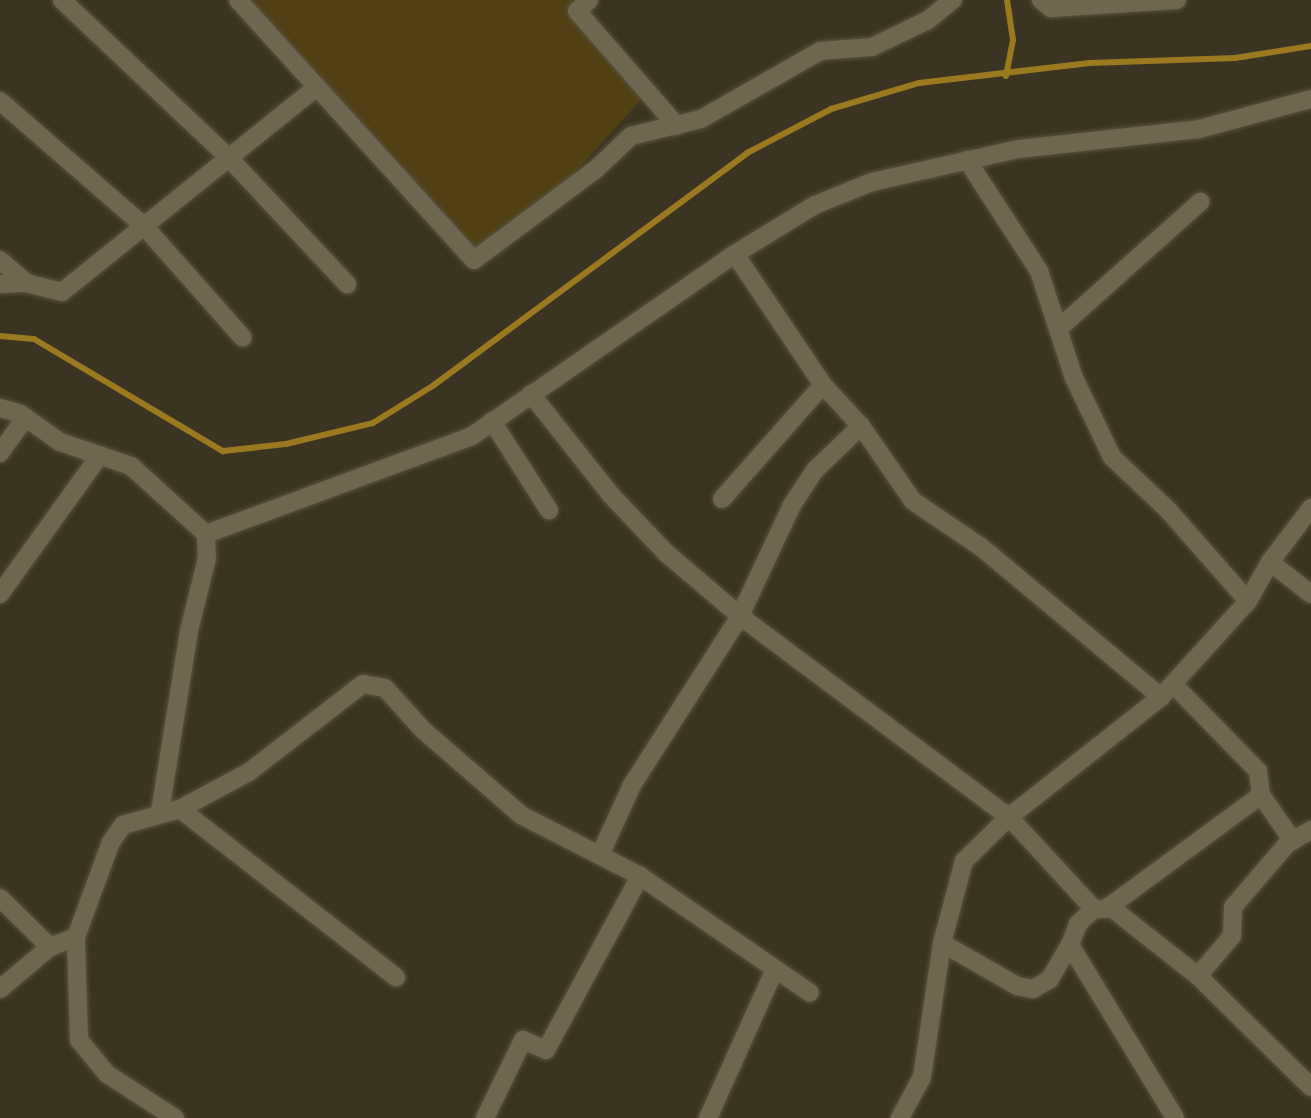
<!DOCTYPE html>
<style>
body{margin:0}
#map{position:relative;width:1311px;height:1118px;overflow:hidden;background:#3c3422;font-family:"Titillium Web",sans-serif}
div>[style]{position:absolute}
.green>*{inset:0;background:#514013}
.stream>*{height:6px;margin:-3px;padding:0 3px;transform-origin:3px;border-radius:3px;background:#9a791f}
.roads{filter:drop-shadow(0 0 2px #585141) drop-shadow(0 0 2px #585141)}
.street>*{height:18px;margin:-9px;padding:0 9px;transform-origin:9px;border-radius:9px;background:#6f6652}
span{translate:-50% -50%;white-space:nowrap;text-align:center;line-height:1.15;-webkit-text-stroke:5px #3c3422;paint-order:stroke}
</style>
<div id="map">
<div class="green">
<div style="clip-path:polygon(243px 0,574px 0,648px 92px,570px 178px,472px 250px)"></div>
</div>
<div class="stream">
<div style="left:1006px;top:76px;width:37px;rotate:-79deg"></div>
<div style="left:1013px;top:40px;width:40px;rotate:-98.5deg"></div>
<div style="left:0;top:336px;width:34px;rotate:5deg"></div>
<div style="left:34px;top:339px;width:220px;rotate:30.7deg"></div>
<div style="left:223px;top:451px;width:63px;rotate:-6.3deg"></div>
<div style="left:286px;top:444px;width:89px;rotate:-13.6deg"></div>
<div style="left:373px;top:423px;width:72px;rotate:-31.9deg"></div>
<div style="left:434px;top:385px;width:390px;rotate:-36.5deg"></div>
<div style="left:747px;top:153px;width:95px;rotate:-27.6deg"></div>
<div style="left:831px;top:109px;width:92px;rotate:-16.5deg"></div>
<div style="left:919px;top:83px;width:172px;rotate:-6.7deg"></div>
<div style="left:1090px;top:63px;width:145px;rotate:-2deg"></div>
<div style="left:1235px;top:58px;width:77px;rotate:-9deg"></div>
</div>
<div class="roads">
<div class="street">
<div style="left:62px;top:0;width:230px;rotate:43.4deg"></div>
<div style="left:229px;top:158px;width:173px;rotate:46.9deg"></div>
<div style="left:238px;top:0;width:351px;rotate:47.8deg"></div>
<div style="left:474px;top:260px;width:152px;rotate:-36.7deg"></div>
<div style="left:596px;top:169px;width:48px;rotate:-43.3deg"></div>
<div style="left:631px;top:136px;width:72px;rotate:-13.7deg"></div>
<div style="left:701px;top:119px;width:137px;rotate:-29.7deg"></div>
<div style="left:820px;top:51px;width:52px;rotate:-4.4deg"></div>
<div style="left:872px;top:47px;width:62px;rotate:-25.7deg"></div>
<div style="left:928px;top:20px;width:32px;rotate:-39deg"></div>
<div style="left:589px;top:0;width:16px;rotate:137deg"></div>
<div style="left:577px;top:11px;width:152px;rotate:49deg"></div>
<div style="left:1041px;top:0;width:13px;rotate:39deg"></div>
<div style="left:1051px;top:8px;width:126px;rotate:-3.6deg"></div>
<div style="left:0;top:101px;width:191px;rotate:41deg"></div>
<div style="left:144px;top:226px;width:149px;rotate:48.5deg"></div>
<div style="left:967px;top:160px;width:132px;rotate:57deg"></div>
<div style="left:1039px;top:271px;width:113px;rotate:71.9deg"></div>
<div style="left:1074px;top:378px;width:88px;rotate:64.3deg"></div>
<div style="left:1112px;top:457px;width:77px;rotate:43.4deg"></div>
<div style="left:1168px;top:510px;width:121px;rotate:48.7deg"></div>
<div style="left:735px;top:254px;width:158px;rotate:56.1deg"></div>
<div style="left:823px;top:385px;width:56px;rotate:47.2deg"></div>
<div style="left:861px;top:426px;width:91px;rotate:55.3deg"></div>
<div style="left:913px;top:501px;width:82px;rotate:34.1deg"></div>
<div style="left:981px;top:547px;width:234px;rotate:39.8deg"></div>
<div style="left:0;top:260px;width:35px;rotate:41deg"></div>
<div style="left:0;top:284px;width:26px;rotate:-2deg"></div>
<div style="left:26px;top:283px;width:37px;rotate:14deg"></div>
<div style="left:62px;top:292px;width:327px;rotate:-38.8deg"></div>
<div style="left:1058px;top:329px;width:191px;rotate:-41.8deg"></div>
<div style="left:531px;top:394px;width:129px;rotate:51.6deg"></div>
<div style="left:611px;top:495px;width:80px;rotate:46.5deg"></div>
<div style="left:666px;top:553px;width:97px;rotate:40.4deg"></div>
<div style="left:740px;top:616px;width:336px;rotate:36.8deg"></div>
<div style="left:1009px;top:817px;width:125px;rotate:47.3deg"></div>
<div style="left:1094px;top:909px;width:12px"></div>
<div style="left:1106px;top:909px;width:192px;rotate:-36.3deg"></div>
<div style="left:0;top:408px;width:20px;rotate:15deg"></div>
<div style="left:19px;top:413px;width:50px;rotate:35.3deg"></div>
<div style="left:60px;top:442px;width:75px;rotate:18.7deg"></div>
<div style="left:131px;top:466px;width:101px;rotate:42.2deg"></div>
<div style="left:206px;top:534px;width:24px;rotate:88deg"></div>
<div style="left:207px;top:558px;width:75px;rotate:103.9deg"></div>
<div style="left:189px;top:631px;width:183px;rotate:99.1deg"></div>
<div style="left:492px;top:421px;width:106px;rotate:57.4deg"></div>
<div style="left:0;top:453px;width:44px;rotate:-54.2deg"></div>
<div style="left:722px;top:499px;width:152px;rotate:-48.5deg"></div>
<div style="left:206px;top:534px;width:283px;rotate:-20.2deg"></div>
<div style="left:472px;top:436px;width:320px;rotate:-34.7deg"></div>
<div style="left:735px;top:254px;width:94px;rotate:-31.5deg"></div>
<div style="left:815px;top:205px;width:61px;rotate:-22deg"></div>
<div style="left:872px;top:182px;width:151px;rotate:-12.7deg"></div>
<div style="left:1019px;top:149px;width:181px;rotate:-6.3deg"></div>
<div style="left:1199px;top:129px;width:116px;rotate:-15deg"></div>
<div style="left:1270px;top:562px;width:68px;rotate:-52.8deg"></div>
<div style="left:0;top:594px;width:171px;rotate:-54.3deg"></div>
<div style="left:1173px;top:684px;width:122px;rotate:45.7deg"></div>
<div style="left:1258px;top:771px;width:24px;rotate:83deg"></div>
<div style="left:1261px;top:795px;width:56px;rotate:55.2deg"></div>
<div style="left:180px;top:809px;width:274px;rotate:37.9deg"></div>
<div style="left:1311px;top:830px;width:28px;rotate:150deg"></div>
<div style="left:1287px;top:844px;width:83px;rotate:130.6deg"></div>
<div style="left:1233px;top:907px;width:29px;rotate:92deg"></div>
<div style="left:1232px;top:936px;width:52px;rotate:130.4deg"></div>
<div style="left:1198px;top:976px;width:158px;rotate:44.5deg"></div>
<div style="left:600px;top:855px;width:77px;rotate:-65.4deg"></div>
<div style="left:632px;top:785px;width:201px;rotate:-57.4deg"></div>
<div style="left:740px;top:616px;width:123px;rotate:-64.9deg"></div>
<div style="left:792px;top:505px;width:42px;rotate:-56.7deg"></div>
<div style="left:815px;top:470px;width:64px;rotate:-43.7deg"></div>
<div style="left:0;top:898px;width:70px;rotate:44.4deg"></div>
<div style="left:1109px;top:906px;width:113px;rotate:38.2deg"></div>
<div style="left:1094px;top:909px;width:22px;rotate:137deg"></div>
<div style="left:1078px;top:924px;width:22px;rotate:111deg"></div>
<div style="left:1070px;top:945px;width:202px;rotate:58.7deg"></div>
<div style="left:942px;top:943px;width:86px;rotate:29.8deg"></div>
<div style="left:1017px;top:986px;width:16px;rotate:11deg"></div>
<div style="left:1033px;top:989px;width:20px;rotate:-30deg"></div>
<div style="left:1050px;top:979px;width:39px;rotate:-60deg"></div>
<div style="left:0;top:989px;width:65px;rotate:-40deg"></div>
<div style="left:50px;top:947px;width:28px;rotate:-21deg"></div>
<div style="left:175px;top:1118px;width:81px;rotate:-147.1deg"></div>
<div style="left:107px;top:1074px;width:44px;rotate:-129.5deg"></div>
<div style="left:79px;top:1040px;width:103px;rotate:-91.7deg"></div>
<div style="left:76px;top:937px;width:101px;rotate:-69.8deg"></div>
<div style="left:111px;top:842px;width:21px;rotate:-55deg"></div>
<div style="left:123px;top:825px;width:59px;rotate:-15.7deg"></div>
<div style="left:180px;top:809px;width:78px;rotate:-28.2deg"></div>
<div style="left:249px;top:772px;width:144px;rotate:-37.7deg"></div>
<div style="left:363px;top:684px;width:22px;rotate:10deg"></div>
<div style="left:385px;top:688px;width:57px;rotate:47.9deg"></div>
<div style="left:423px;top:730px;width:130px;rotate:40.9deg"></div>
<div style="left:521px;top:815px;width:134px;rotate:27.1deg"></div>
<div style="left:640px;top:876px;width:206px;rotate:34.5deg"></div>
<div style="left:485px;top:1118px;width:87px;rotate:-64deg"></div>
<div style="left:523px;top:1040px;width:25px;rotate:23deg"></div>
<div style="left:546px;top:1050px;width:198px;rotate:-61.6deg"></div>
<div style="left:708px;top:1118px;width:163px;rotate:-65.8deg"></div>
<div style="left:900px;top:1118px;width:47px;rotate:-61.8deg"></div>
<div style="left:922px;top:1077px;width:135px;rotate:-81.5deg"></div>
<div style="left:942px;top:943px;width:85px;rotate:-75deg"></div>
<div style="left:964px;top:861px;width:63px;rotate:-44.4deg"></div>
<div style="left:1009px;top:817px;width:194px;rotate:-38.3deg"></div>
<div style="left:1161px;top:697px;width:130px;rotate:-47.8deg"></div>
<div style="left:1248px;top:601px;width:45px;rotate:-60.6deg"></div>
<div style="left:1270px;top:562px;width:52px;rotate:38deg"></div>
</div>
</div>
</div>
